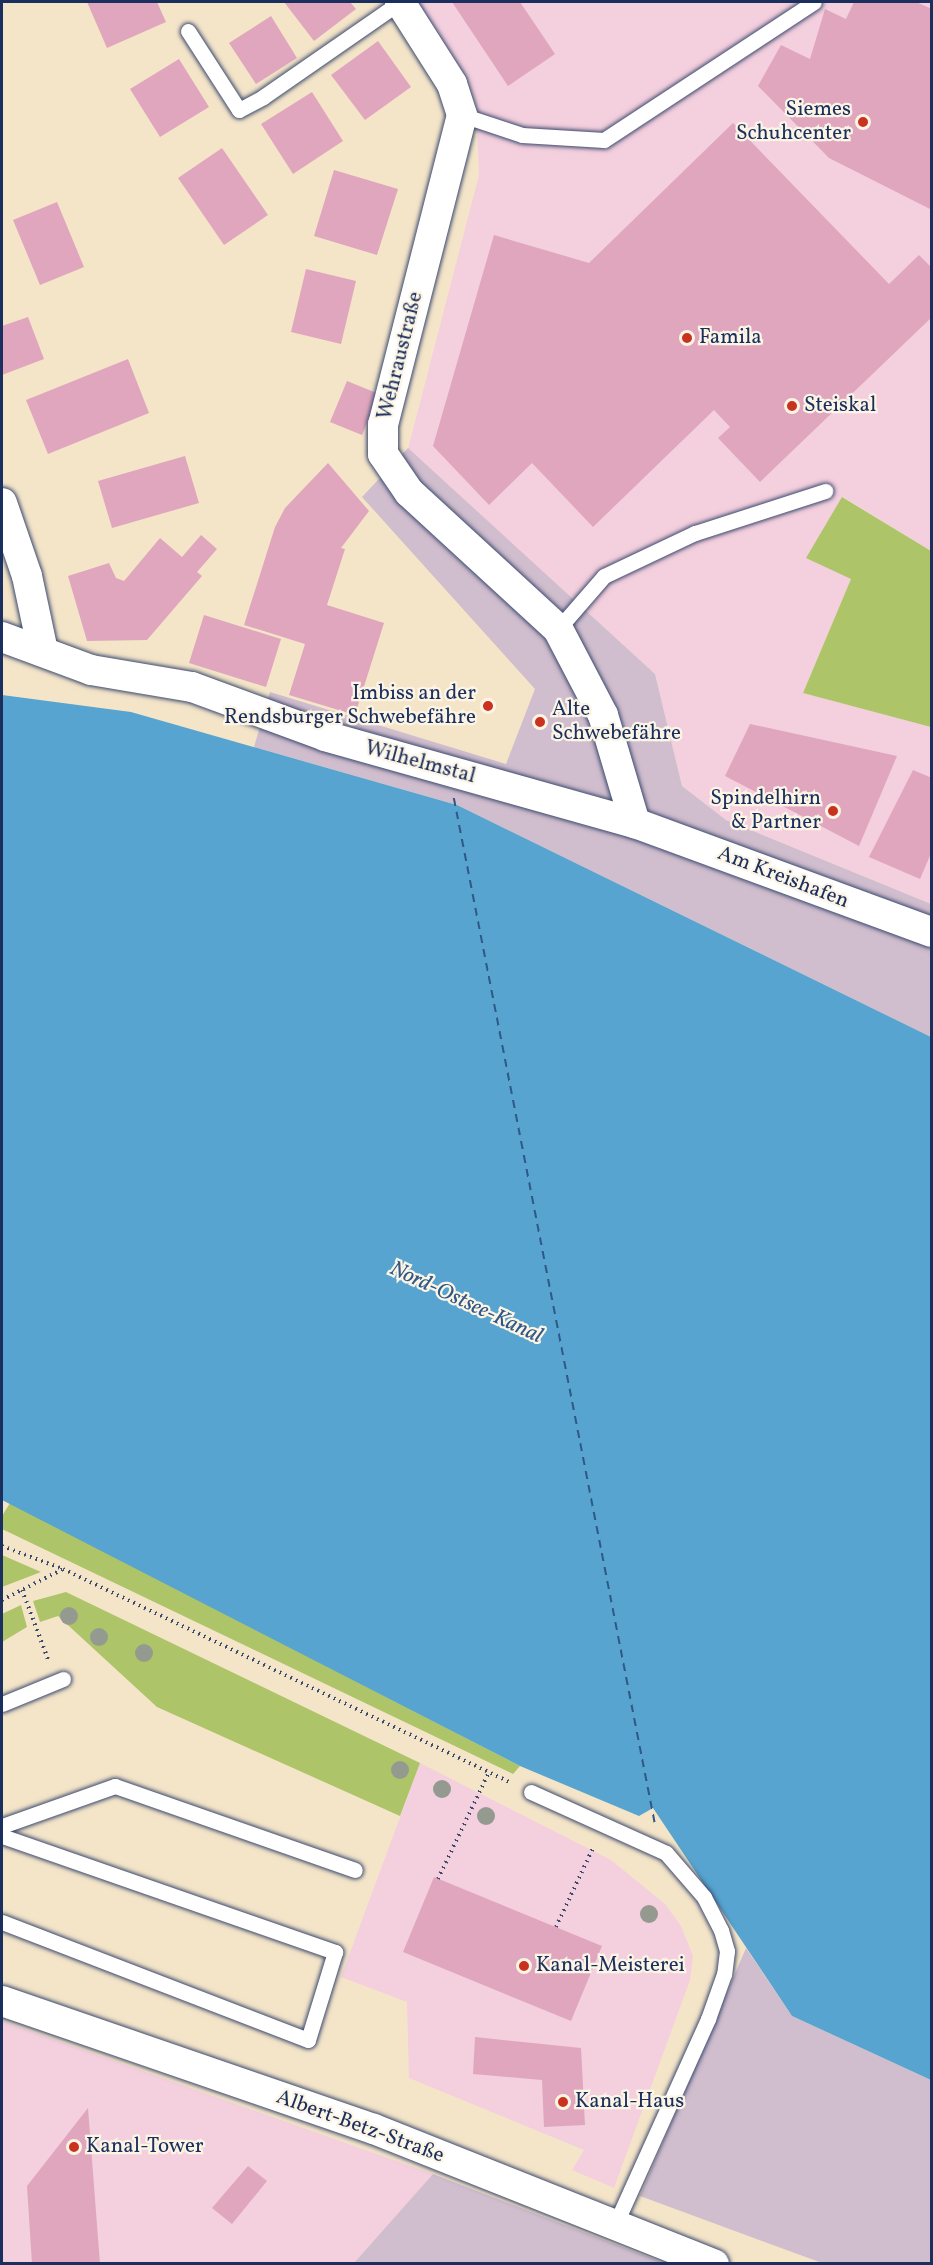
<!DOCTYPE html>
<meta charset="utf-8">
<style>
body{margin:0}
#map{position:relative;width:933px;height:2265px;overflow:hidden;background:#f4e5c9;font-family:Vollkorn,serif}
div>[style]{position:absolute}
.built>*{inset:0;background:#f4cfde}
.industrial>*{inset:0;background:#d0bdce}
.green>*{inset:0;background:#aec469}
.water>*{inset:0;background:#56a4cf}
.ferry>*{height:1.5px;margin-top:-0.75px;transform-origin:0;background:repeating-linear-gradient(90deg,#305886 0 8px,transparent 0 14px)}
.building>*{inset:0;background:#e0a6bd}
.path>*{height:4px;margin-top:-2px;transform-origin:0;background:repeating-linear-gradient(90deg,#3c4a6e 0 1.5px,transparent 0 6px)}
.roads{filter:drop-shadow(0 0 2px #3c4a6e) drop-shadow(0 0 2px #3c4a6e)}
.lane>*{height:15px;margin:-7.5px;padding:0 7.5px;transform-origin:7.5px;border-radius:7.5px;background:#fff}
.street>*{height:30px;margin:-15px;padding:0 15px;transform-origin:15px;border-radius:15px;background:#fff}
.trees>*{width:18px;height:18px;margin:-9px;border-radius:50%;background:#959a90}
.dots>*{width:16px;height:16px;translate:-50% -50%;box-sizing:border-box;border:3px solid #fcf5e5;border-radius:50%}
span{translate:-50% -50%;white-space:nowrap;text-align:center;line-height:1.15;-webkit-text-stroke:4.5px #fcf5e5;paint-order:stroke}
.poi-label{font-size:21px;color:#1b2f5e}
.right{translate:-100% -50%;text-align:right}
.left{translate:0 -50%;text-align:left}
.street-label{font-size:21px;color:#1b2f5e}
.water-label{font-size:22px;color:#305886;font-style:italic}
.frame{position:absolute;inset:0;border:3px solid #1b2f5e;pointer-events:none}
</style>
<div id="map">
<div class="built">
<div style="clip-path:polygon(416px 2px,931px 2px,931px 551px,843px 497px,851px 579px,803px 693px,931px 727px,931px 904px,726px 820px,682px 786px,655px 674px,408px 449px,479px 175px,476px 103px)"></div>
<div style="clip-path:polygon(420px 1763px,611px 1860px,665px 1904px,681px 1926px,693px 1956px,690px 1980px,614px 2188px,572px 2170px,584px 2150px,409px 2078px,407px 2002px,341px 1977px)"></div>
<div style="clip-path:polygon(2px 2021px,433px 2174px,354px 2263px,2px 2264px)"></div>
</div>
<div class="industrial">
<div style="clip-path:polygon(408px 448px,655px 674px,682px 786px,726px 820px,931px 904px,931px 1037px,457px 805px,254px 747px,270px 692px,506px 764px,535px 689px,362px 497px)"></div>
<div style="clip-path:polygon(746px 1948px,792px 2016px,931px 2080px,931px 2263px,822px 2263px,640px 2196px)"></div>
<div style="clip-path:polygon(433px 2174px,635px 2252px,664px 2263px,354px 2263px)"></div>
</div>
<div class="green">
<div style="clip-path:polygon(842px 497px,931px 551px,931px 727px,803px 693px,851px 579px,806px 558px)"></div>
<div style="clip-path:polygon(10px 1503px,520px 1766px,513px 1774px,2px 1529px,2px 1516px)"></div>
<div style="clip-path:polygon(2px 1555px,41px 1572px,2px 1587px)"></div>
<div style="clip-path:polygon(66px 1592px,420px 1763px,400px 1816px,157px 1707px,58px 1616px,40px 1622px,33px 1601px)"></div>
<div style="clip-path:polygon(21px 1605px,27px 1627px,2px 1642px,2px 1614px)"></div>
</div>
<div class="water">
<div style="clip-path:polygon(2px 695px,131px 712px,457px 805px,931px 1037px,931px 2080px,792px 2016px,653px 1808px,639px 1816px,520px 1766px,2px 1500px)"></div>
</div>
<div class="ferry">
<div style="left:454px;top:798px;width:1045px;rotate:78.91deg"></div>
</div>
<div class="building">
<div style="clip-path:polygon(87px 2px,157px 2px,166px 22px,107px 48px)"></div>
<div style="clip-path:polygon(284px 2px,350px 2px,356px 9px,314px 41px)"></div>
<div style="clip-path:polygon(452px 2px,520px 2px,555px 54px,508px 86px)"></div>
<div style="clip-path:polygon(854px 2px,916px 2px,932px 9px,932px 210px,829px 158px,758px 86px,781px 45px,810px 59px,825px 9px,846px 19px)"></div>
<div style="clip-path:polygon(271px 16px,297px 58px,256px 84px,229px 43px)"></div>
<div style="clip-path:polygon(378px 41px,411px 87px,365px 120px,331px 75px)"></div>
<div style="clip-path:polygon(179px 59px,209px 107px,160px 137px,130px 89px)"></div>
<div style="clip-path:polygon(312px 92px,343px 141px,293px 174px,261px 124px)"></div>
<div style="clip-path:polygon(733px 123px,889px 284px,919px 255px,932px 268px,932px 317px,760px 482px,718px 438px,730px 427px,714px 410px,593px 527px,532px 463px,489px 505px,433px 446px,494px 235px,589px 263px)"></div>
<div style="clip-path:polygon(222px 148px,268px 215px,224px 245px,178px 178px)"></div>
<div style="clip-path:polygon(334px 170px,398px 189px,377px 255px,314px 236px)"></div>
<div style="clip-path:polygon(57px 202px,84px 267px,40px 285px,13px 220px)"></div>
<div style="clip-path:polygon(306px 269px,356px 281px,341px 344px,291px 332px)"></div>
<div style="clip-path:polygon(28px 317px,44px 359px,2px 375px,2px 326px)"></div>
<div style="clip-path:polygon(128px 359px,149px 413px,48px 454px,26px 400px)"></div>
<div style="clip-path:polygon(347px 381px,379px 394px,362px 435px,330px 422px)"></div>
<div style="clip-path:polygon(185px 456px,199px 503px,112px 528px,98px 481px)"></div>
<div style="clip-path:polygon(328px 463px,369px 511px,341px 548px,345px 549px,327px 605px,384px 623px,355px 715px,289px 695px,305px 644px,244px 625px,275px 527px,285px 508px)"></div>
<div style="clip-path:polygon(201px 535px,217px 549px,197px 572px,202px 576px,147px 640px,87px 641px,68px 576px,109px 563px,116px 578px,124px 581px,160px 538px,182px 557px)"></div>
<div style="clip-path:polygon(204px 615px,281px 639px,266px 687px,189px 663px)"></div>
<div style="clip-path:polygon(750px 724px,897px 756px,859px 846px,725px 776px)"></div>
<div style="clip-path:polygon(913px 770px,932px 778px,932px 851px,920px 879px,869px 857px)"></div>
<div style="clip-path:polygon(434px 1877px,602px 1946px,571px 2021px,403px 1952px)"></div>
<div style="clip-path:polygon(475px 2037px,581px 2048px,585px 2125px,544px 2127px,542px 2080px,473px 2074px)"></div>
<div style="clip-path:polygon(88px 2108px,100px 2264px,32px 2264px,27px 2186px)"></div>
<div style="clip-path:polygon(248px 2166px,267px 2181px,232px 2224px,212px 2208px)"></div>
</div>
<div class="path">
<div style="left:2px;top:1546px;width:65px;rotate:20.7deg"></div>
<div style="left:63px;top:1569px;width:495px;rotate:25.5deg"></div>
<div style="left:22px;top:1590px;width:74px;rotate:69.4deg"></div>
<div style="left:2px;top:1600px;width:68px;rotate:-26.9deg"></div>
<div style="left:438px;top:1879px;width:119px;rotate:-64.5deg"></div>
<div style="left:556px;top:1927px;width:89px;rotate:-64.9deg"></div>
</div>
<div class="roads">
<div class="lane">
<div style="left:188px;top:31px;width:94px;rotate:57.2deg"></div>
<div style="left:239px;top:110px;width:27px;rotate:-28deg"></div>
<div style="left:263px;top:97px;width:167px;rotate:-34.7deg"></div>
<div style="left:462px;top:115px;width:63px;rotate:18.4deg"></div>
<div style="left:522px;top:135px;width:82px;rotate:3.5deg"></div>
<div style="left:604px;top:140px;width:251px;rotate:-33.3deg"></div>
<div style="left:558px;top:629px;width:70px;rotate:-49deg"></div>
<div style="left:604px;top:576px;width:101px;rotate:-25.3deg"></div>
<div style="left:695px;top:533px;width:137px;rotate:-17.9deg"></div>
<div style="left:2px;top:1704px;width:66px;rotate:-22.3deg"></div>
<div style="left:531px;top:1792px;width:148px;rotate:24.3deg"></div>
<div style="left:666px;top:1853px;width:58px;rotate:49.2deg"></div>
<div style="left:704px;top:1897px;width:37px;rotate:63deg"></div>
<div style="left:721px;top:1930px;width:22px;rotate:74deg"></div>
<div style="left:727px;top:1951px;width:23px;rotate:97deg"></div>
<div style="left:724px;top:1974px;width:48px;rotate:109.6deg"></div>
<div style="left:708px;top:2019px;width:226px;rotate:114.3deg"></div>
<div style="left:2px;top:1826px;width:120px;rotate:-19.5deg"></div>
<div style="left:115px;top:1786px;width:254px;rotate:19.3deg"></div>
<div style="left:2px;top:1836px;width:353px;rotate:19.2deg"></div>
<div style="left:335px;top:1952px;width:92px;rotate:107.1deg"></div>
<div style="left:308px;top:2040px;width:328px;rotate:-158.9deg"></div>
</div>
<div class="street">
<div style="left:400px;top:2px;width:97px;rotate:57.6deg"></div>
<div style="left:452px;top:84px;width:33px;rotate:72deg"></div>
<div style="left:462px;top:115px;width:319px;rotate:104.3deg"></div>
<div style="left:383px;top:424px;width:30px;rotate:90deg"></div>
<div style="left:383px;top:454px;width:46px;rotate:55.6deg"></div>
<div style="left:409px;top:492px;width:202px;rotate:42.6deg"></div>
<div style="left:558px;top:629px;width:97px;rotate:62.4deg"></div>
<div style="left:603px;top:715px;width:113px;rotate:73.5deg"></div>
<div style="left:2px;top:503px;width:77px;rotate:71.1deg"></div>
<div style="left:27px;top:576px;width:77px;rotate:78deg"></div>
<div style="left:2px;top:637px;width:95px;rotate:20.3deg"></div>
<div style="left:91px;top:670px;width:102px;rotate:9.6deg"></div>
<div style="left:192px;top:687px;width:142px;rotate:20.2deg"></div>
<div style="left:325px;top:736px;width:322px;rotate:15.7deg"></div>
<div style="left:635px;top:823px;width:316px;rotate:20.2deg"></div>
<div style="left:2px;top:2001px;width:393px;rotate:19deg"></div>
<div style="left:374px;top:2129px;width:366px;rotate:21.7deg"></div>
</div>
</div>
<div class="trees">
<div style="left:69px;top:1616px"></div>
<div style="left:99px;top:1637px"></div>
<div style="left:144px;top:1653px"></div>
<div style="left:400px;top:1770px"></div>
<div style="left:442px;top:1789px"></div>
<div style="left:486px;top:1816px"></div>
<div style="left:649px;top:1914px"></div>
</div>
<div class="dots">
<div style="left:863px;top:122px;background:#c8321e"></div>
<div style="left:687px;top:338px;background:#c8321e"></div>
<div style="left:792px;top:406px;background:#c8321e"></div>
<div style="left:488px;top:706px;background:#c8321e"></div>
<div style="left:540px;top:722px;background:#c8321e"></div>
<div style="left:833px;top:811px;background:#c8321e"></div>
<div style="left:524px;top:1966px;background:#c8321e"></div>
<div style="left:563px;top:2102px;background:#c8321e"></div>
<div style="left:74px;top:2147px;background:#c8321e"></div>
</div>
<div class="poi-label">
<span class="right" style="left:851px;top:122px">Siemes<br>Schuhcenter</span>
<span class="left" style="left:699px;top:338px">Famila</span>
<span class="left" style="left:804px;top:406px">Steiskal</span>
<span class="right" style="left:476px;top:706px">Imbiss an der<br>Rendsburger Schwebefähre</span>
<span class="left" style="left:552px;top:722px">Alte<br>Schwebefähre</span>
<span class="right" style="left:821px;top:811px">Spindelhirn<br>&amp; Partner</span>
<span class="left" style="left:536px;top:1966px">Kanal-Meisterei</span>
<span class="left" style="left:575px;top:2102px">Kanal-Haus</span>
<span class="left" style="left:86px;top:2147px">Kanal-Tower</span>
</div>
<div class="street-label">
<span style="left:401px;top:356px;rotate:-76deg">Wehraustraße</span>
<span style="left:420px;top:763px;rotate:15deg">Wilhelmstal</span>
<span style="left:783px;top:878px;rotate:21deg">Am Kreishafen</span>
<span style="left:360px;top:2127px;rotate:20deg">Albert-Betz-Straße</span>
</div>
<div class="water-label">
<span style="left:466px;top:1303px;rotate:25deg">Nord-Ostsee-Kanal</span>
</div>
<div class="frame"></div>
</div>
